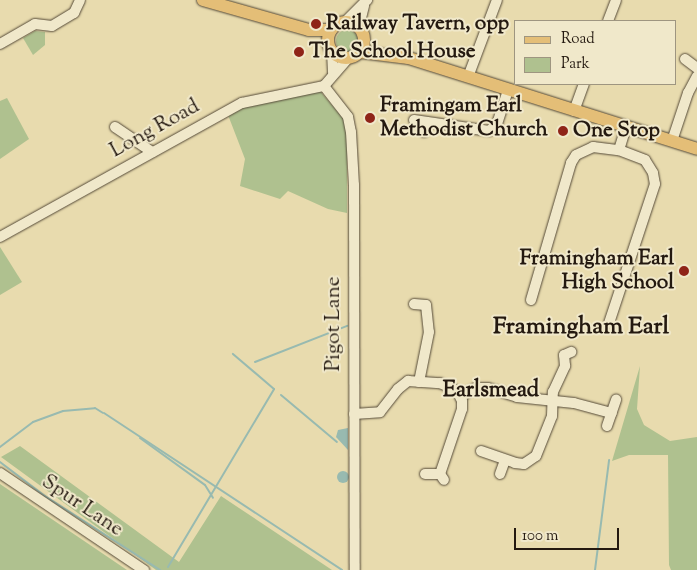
<!DOCTYPE html>
<style>
body{margin:0}
#map{position:relative;width:697px;height:570px;overflow:hidden;background:#e8dbae;font-family:"Sorts Mill Goudy",serif}
div>[style]{position:absolute}
.green>*{inset:0;background:#afc18f}
.round{border-radius:50%}
.water>*{inset:0;background:#98bab0}
.stream>*{height:2px;margin:-1px;padding:0 1px;transform-origin:1px;border-radius:1px;background:#98bab0}
.roads{filter:drop-shadow(0 0 1px #554a38) drop-shadow(0 0 1px #554a38)}
.minor>*{height:10px;margin:-5px;padding:0 5px;transform-origin:5px;border-radius:5px;background:#f0e8ca}
.major>*{height:12px;margin:-6px;padding:0 6px;transform-origin:6px;border-radius:6px;background:#e4be77}
.major>.ring{margin:-6px;padding:0;box-sizing:content-box;background:none;border:12px solid #e4be77;border-radius:50%}
.dots>*{width:14px;height:14px;translate:-50% -50%;box-sizing:border-box;border:2px solid #f0e8ca;border-radius:50%}
span{translate:-50% -50%;white-space:nowrap;text-align:center;line-height:1.15;-webkit-text-stroke:4px #f0e8ca;paint-order:stroke}
.poi-label{font-size:21px;color:#241910;font-weight:700}
.left{translate:0 -50%;text-align:left}
.right{translate:-100% -50%;text-align:right}
.street-label{font-size:21px;color:#241910}
.neighbourhood-label{font-size:22px;color:#241910;font-weight:700}
.quarter-label{font-size:24px;color:#241910;font-weight:700}
.legend{position:absolute;left:514px;top:20px;width:162px;height:65px;box-sizing:border-box;background:#f0e8ca;border:1px solid #9e9580;margin:0;padding:6px 9px;list-style:none;font-size:15px;color:#241910}
.legend li{display:flex;align-items:center;gap:10px;height:25px}
.legend b{width:25px;border:1px solid #9e9580}
.scale{position:absolute;left:514px;top:528px;width:105px;height:22px;box-sizing:border-box;border:2px solid #241910;border-top:0;padding-left:6px;font-size:15px;line-height:18px;white-space:nowrap;color:#241910;-webkit-text-stroke:4px #f0e8ca;paint-order:stroke}
</style>
<div id="map">
<div class="green">
<div class="round" style="left:336px;top:30px;width:22px;height:22px"></div>
<div style="clip-path:polygon(35px 31px,45px 32px,45px 45px,33px 55px,23px 38px)"></div>
<div style="clip-path:polygon(320px 91px,347px 123px,347px 213px,328px 209px,288px 191px,280px 199px,240px 186px,245px 159px,228px 115px,243px 108px)"></div>
<div style="clip-path:polygon(7px 98px,29px 139px,0 159px,0 101px)"></div>
<div style="clip-path:polygon(0 247px,22px 282px,0 295px)"></div>
<div style="clip-path:polygon(640px 366px,637px 409px,644px 425px,670px 441px,697px 437px,697px 570px,671px 570px,669px 565px,668px 455px,629px 455px,612px 461px)"></div>
<div style="clip-path:polygon(20px 446px,179px 562px,221px 496px,332px 570px,156px 570px,1px 457px)"></div>
<div style="clip-path:polygon(0 484px,127px 570px,0 570px)"></div>
</div>
<div class="water">
<div style="clip-path:polygon(348px 428px,348px 450px,336px 437px,338px 430px)"></div>
<div class="round" style="left:337px;top:471px;width:12px;height:12px"></div>
</div>
<div class="stream">
<div style="left:255px;top:362px;width:99px;rotate:-21.4deg"></div>
<div style="left:281px;top:395px;width:73px;rotate:40deg"></div>
<div style="left:104px;top:413px;width:285px;rotate:33.4deg"></div>
<div style="left:140px;top:438px;width:80px;rotate:35.9deg"></div>
<div style="left:205px;top:485px;width:15px;rotate:58deg"></div>
<div style="left:0;top:447px;width:41px;rotate:-37.1deg"></div>
<div style="left:33px;top:422px;width:32px;rotate:-20deg"></div>
<div style="left:63px;top:411px;width:32px;rotate:-5deg"></div>
<div style="left:95px;top:408px;width:9px;rotate:32deg"></div>
<div style="left:0;top:462px;width:56px;rotate:37.1deg"></div>
<div style="left:45px;top:496px;width:137px;rotate:32.8deg"></div>
<div style="left:168px;top:567px;width:207px;rotate:-59.2deg"></div>
<div style="left:274px;top:389px;width:54px;rotate:-139.5deg"></div>
<div style="left:595px;top:570px;width:111px;rotate:-82.7deg"></div>
</div>
<div class="roads">
<div class="minor">
<div style="left:346px;top:21px;width:30px;rotate:-45deg"></div>
<div style="left:608px;top:21px;width:22px;rotate:-69deg"></div>
<div style="left:359px;top:26px;width:21px;rotate:-76deg"></div>
<div style="left:0;top:44px;width:40px;rotate:-29.7deg"></div>
<div style="left:35px;top:24px;width:17px;rotate:7deg"></div>
<div style="left:52px;top:26px;width:26px;rotate:-31deg"></div>
<div style="left:74px;top:13px;width:14px;rotate:-65deg"></div>
<div style="left:332px;top:52px;width:22px;rotate:87deg"></div>
<div style="left:685px;top:59px;width:15px;rotate:37deg"></div>
<div style="left:468px;top:77px;width:82px;rotate:-69.4deg"></div>
<div style="left:324px;top:86px;width:39px;rotate:52deg"></div>
<div style="left:348px;top:117px;width:15px;rotate:79deg"></div>
<div style="left:351px;top:132px;width:53px;rotate:86.8deg"></div>
<div style="left:354px;top:185px;width:385px;rotate:89.9deg"></div>
<div style="left:574px;top:111px;width:29px;rotate:-70deg"></div>
<div style="left:414px;top:120px;width:76px;rotate:8.3deg"></div>
<div style="left:489px;top:131px;width:11px;rotate:-41deg"></div>
<div style="left:497px;top:124px;width:35px;rotate:-72deg"></div>
<div style="left:115px;top:127px;width:45px;rotate:34deg"></div>
<div style="left:424px;top:132px;width:10px;rotate:-79deg"></div>
<div style="left:672px;top:141px;width:51px;rotate:-71.6deg"></div>
<div style="left:688px;top:93px;width:19px;rotate:-62deg"></div>
<div style="left:619px;top:150px;width:24px;rotate:-73deg"></div>
<div style="left:0;top:237px;width:277px;rotate:-29deg"></div>
<div style="left:242px;top:103px;width:84px;rotate:-11.7deg"></div>
<div style="left:324px;top:86px;width:37px;rotate:-49deg"></div>
<div style="left:531px;top:300px;width:143px;rotate:-73.7deg"></div>
<div style="left:571px;top:163px;width:9px;rotate:-58deg"></div>
<div style="left:576px;top:155px;width:19px;rotate:-25deg"></div>
<div style="left:593px;top:147px;width:26px;rotate:7deg"></div>
<div style="left:619px;top:150px;width:28px;rotate:21deg"></div>
<div style="left:645px;top:160px;width:15px;rotate:58deg"></div>
<div style="left:653px;top:173px;width:11px;rotate:80deg"></div>
<div style="left:655px;top:184px;width:146px;rotate:108.3deg"></div>
<div style="left:414px;top:304px;width:12px;rotate:5deg"></div>
<div style="left:426px;top:305px;width:27px;rotate:84deg"></div>
<div style="left:429px;top:332px;width:51px;rotate:101.3deg"></div>
<div style="left:461px;top:396px;width:17px;rotate:-28deg"></div>
<div style="left:476px;top:388px;width:12px"></div>
<div style="left:488px;top:388px;width:30px;rotate:17deg"></div>
<div style="left:517px;top:397px;width:57px;rotate:6deg"></div>
<div style="left:574px;top:403px;width:39px;rotate:15deg"></div>
<div style="left:354px;top:414px;width:26px;rotate:-4deg"></div>
<div style="left:380px;top:412px;width:29px;rotate:-52deg"></div>
<div style="left:398px;top:389px;width:13px;rotate:-39deg"></div>
<div style="left:408px;top:381px;width:32px;rotate:4deg"></div>
<div style="left:440px;top:383px;width:19px;rotate:25deg"></div>
<div style="left:457px;top:391px;width:11px;rotate:63deg"></div>
<div style="left:462px;top:401px;width:8px;rotate:90deg"></div>
<div style="left:462px;top:409px;width:69px;rotate:108.7deg"></div>
<div style="left:440px;top:474px;width:7px;rotate:56deg"></div>
<div style="left:607px;top:426px;width:28px;rotate:-71deg"></div>
<div style="left:481px;top:451px;width:36px;rotate:19deg"></div>
<div style="left:515px;top:463px;width:9px;rotate:6deg"></div>
<div style="left:524px;top:464px;width:14px;rotate:-34deg"></div>
<div style="left:536px;top:456px;width:43px;rotate:-68.2deg"></div>
<div style="left:552px;top:416px;width:24px;rotate:-88deg"></div>
<div style="left:553px;top:392px;width:29px;rotate:-65deg"></div>
<div style="left:565px;top:366px;width:11px;rotate:-95deg"></div>
<div style="left:564px;top:355px;width:8px;rotate:-23deg"></div>
<div style="left:0;top:473px;width:174px;rotate:34deg"></div>
<div style="left:425px;top:474px;width:15px"></div>
<div style="left:500px;top:474px;width:15px;rotate:-70deg"></div>
</div>
<div class="major">
<div style="left:203px;top:0;width:110px;rotate:15.8deg"></div>
<div style="left:309px;top:30px;width:22px"></div>
<div class="ring" style="left:328px;top:22px;width:24px;height:24px"></div>
<div style="left:360px;top:52px;width:49px;rotate:7deg"></div>
<div style="left:409px;top:58px;width:302px;rotate:17.5deg"></div>
</div>
</div>
<div class="dots">
<div style="left:316px;top:24px;background:#8f2418"></div>
<div style="left:299px;top:52px;background:#8f2418"></div>
<div style="left:370px;top:118px;background:#8f2418"></div>
<div style="left:563px;top:131px;background:#8f2418"></div>
<div style="left:684px;top:271px;background:#8f2418"></div>
</div>
<div class="poi-label">
<span class="left" style="left:326px;top:24px">Railway Tavern, opp</span>
<span class="left" style="left:309px;top:52px">The School House</span>
<span class="left" style="left:380px;top:118px">Framingam Earl<br>Methodist Church</span>
<span class="left" style="left:573px;top:131px">One Stop</span>
<span class="right" style="left:674px;top:271px">Framingham Earl<br>High School</span>
</div>
<div class="street-label">
<span style="left:155px;top:129px;rotate:-29deg">Long Road</span>
<span style="left:334px;top:324px;rotate:-90deg">Pigot Lane</span>
<span style="left:82px;top:506px;rotate:34deg">Spur Lane</span>
</div>
<div class="neighbourhood-label">
<span style="left:491px;top:392px">Earlsmead</span>
</div>
<div class="quarter-label">
<span style="left:581px;top:328px">Framingham Earl</span>
</div>
<ul class="legend">
<li><b style="height:6px;background:#e4be77"></b>Road</li>
<li><b style="height:14px;background:#afc18f"></b>Park</li>
</ul>
<div class="scale">100 m</div>
</div>
